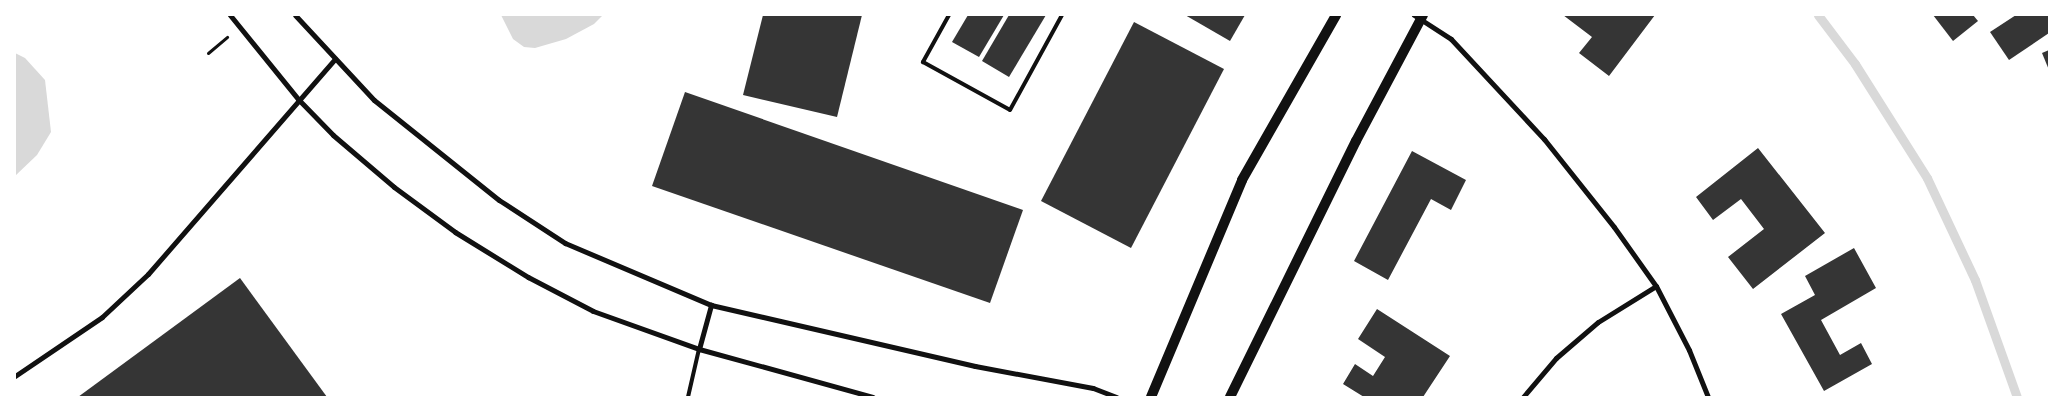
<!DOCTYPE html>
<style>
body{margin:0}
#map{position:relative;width:2064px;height:412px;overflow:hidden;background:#fff;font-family:Merriweather,serif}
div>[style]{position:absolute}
.water>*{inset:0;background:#d9d9d9}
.stream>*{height:9px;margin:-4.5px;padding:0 4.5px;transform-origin:4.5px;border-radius:4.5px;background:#d9d9d9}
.building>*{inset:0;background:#353535}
.path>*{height:3px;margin:-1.5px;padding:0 1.5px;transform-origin:1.5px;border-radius:1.5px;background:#111}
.service>*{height:4px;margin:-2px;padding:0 2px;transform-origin:2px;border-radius:2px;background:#111}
.minor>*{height:5px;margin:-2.5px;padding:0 2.5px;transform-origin:2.5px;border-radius:2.5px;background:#111}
.secondary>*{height:10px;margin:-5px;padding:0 5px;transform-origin:5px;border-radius:5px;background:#111}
span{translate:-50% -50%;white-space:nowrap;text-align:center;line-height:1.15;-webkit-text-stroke:4px #fff;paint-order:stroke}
.frame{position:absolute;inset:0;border:16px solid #fff;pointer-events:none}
</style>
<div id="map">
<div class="water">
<div style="clip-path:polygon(501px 15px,603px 15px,594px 24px,566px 39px,535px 48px,524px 47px,513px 39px)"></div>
<div style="clip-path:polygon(15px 53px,25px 58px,45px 80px,51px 132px,37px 155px,15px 176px)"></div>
</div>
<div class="stream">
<div style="left:1818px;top:15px;width:61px;rotate:52.9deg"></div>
<div style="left:1855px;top:64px;width:135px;rotate:57.7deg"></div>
<div style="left:1927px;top:178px;width:113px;rotate:64.8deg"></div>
<div style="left:1975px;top:280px;width:124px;rotate:70.3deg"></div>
</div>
<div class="building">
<div style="clip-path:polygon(763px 15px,862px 15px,837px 117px,743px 95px)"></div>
<div style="clip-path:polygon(968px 15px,1004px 15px,979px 57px,952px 42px)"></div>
<div style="clip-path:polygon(1009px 15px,1046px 15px,1009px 77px,982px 61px)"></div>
<div style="clip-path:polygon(1185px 15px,1245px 15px,1230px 41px)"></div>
<div style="clip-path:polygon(1563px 15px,1655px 15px,1609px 76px,1579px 53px,1592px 37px)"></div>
<div style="clip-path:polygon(1933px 15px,1973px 15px,1978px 21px,1953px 41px)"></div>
<div style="clip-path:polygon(2016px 15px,2049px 15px,2049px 33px,2009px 60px,1990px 32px)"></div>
<div style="clip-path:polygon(1134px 22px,1224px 69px,1131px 248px,1041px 201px)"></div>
<div style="clip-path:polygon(2049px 50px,2049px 70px,2042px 53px)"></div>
<div style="clip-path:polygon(685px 92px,1023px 210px,990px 303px,652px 186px)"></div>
<div style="clip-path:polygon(1758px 148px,1825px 233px,1753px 289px,1728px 257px,1764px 229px,1741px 199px,1713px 220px,1696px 197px)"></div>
<div style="clip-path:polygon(1412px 151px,1466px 180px,1451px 210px,1431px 199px,1388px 280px,1354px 261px)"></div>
<div style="clip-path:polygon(1854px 248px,1876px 288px,1821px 320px,1840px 355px,1861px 343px,1872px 364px,1824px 391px,1781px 314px,1815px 295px,1805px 276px)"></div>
<div style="clip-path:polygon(240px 278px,327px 397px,78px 397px)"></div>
<div style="clip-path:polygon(1377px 309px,1450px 356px,1423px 397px,1364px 397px,1343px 384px,1355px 364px,1373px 376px,1385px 357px,1358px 339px)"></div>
</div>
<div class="path">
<div style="left:208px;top:53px;width:25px;rotate:-40deg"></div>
</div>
<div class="service">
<div style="left:949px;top:15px;width:54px;rotate:119deg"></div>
<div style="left:923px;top:62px;width:99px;rotate:28.9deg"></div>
<div style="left:1010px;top:110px;width:108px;rotate:-61.3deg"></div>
<div style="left:688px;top:397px;width:49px;rotate:-77.1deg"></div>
</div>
<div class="minor">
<div style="left:230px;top:15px;width:108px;rotate:51deg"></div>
<div style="left:298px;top:99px;width:50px;rotate:45.8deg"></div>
<div style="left:333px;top:135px;width:80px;rotate:40.4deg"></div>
<div style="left:394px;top:187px;width:76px;rotate:36.4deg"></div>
<div style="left:455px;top:232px;width:86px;rotate:31.7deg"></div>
<div style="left:528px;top:277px;width:73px;rotate:27.6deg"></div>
<div style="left:593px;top:311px;width:113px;rotate:19.7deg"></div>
<div style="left:699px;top:349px;width:180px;rotate:15.4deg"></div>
<div style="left:295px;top:15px;width:116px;rotate:47.1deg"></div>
<div style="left:374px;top:100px;width:160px;rotate:38.7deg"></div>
<div style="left:499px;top:200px;width:79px;rotate:33.1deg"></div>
<div style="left:565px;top:243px;width:159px;rotate:23deg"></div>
<div style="left:711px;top:305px;width:271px;rotate:13deg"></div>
<div style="left:975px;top:366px;width:120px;rotate:10.6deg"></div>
<div style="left:1093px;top:388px;width:25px;rotate:21deg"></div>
<div style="left:1414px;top:15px;width:44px;rotate:33deg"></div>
<div style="left:1451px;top:39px;width:137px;rotate:47.1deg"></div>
<div style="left:1544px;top:139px;width:112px;rotate:51.5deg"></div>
<div style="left:1614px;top:227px;width:72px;rotate:54.6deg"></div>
<div style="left:1656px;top:286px;width:72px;rotate:62.7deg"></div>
<div style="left:1689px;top:350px;width:51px;rotate:68deg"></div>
<div style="left:699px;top:349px;width:46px;rotate:-74.7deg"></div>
<div style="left:15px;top:376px;width:105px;rotate:-34.1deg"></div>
<div style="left:102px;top:317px;width:63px;rotate:-43.1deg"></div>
<div style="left:148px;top:274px;width:285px;rotate:-49deg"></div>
<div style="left:1523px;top:397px;width:51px;rotate:-49.8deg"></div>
<div style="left:1556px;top:358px;width:55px;rotate:-40.6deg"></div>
<div style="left:1598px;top:322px;width:68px;rotate:-31.8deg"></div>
</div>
<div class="secondary">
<div style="left:1151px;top:397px;width:235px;rotate:-67.2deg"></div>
<div style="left:1242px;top:180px;width:190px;rotate:-60.3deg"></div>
<div style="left:1230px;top:397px;width:285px;rotate:-63.8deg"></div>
<div style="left:1356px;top:141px;width:143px;rotate:-62deg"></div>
</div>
<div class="frame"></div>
</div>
